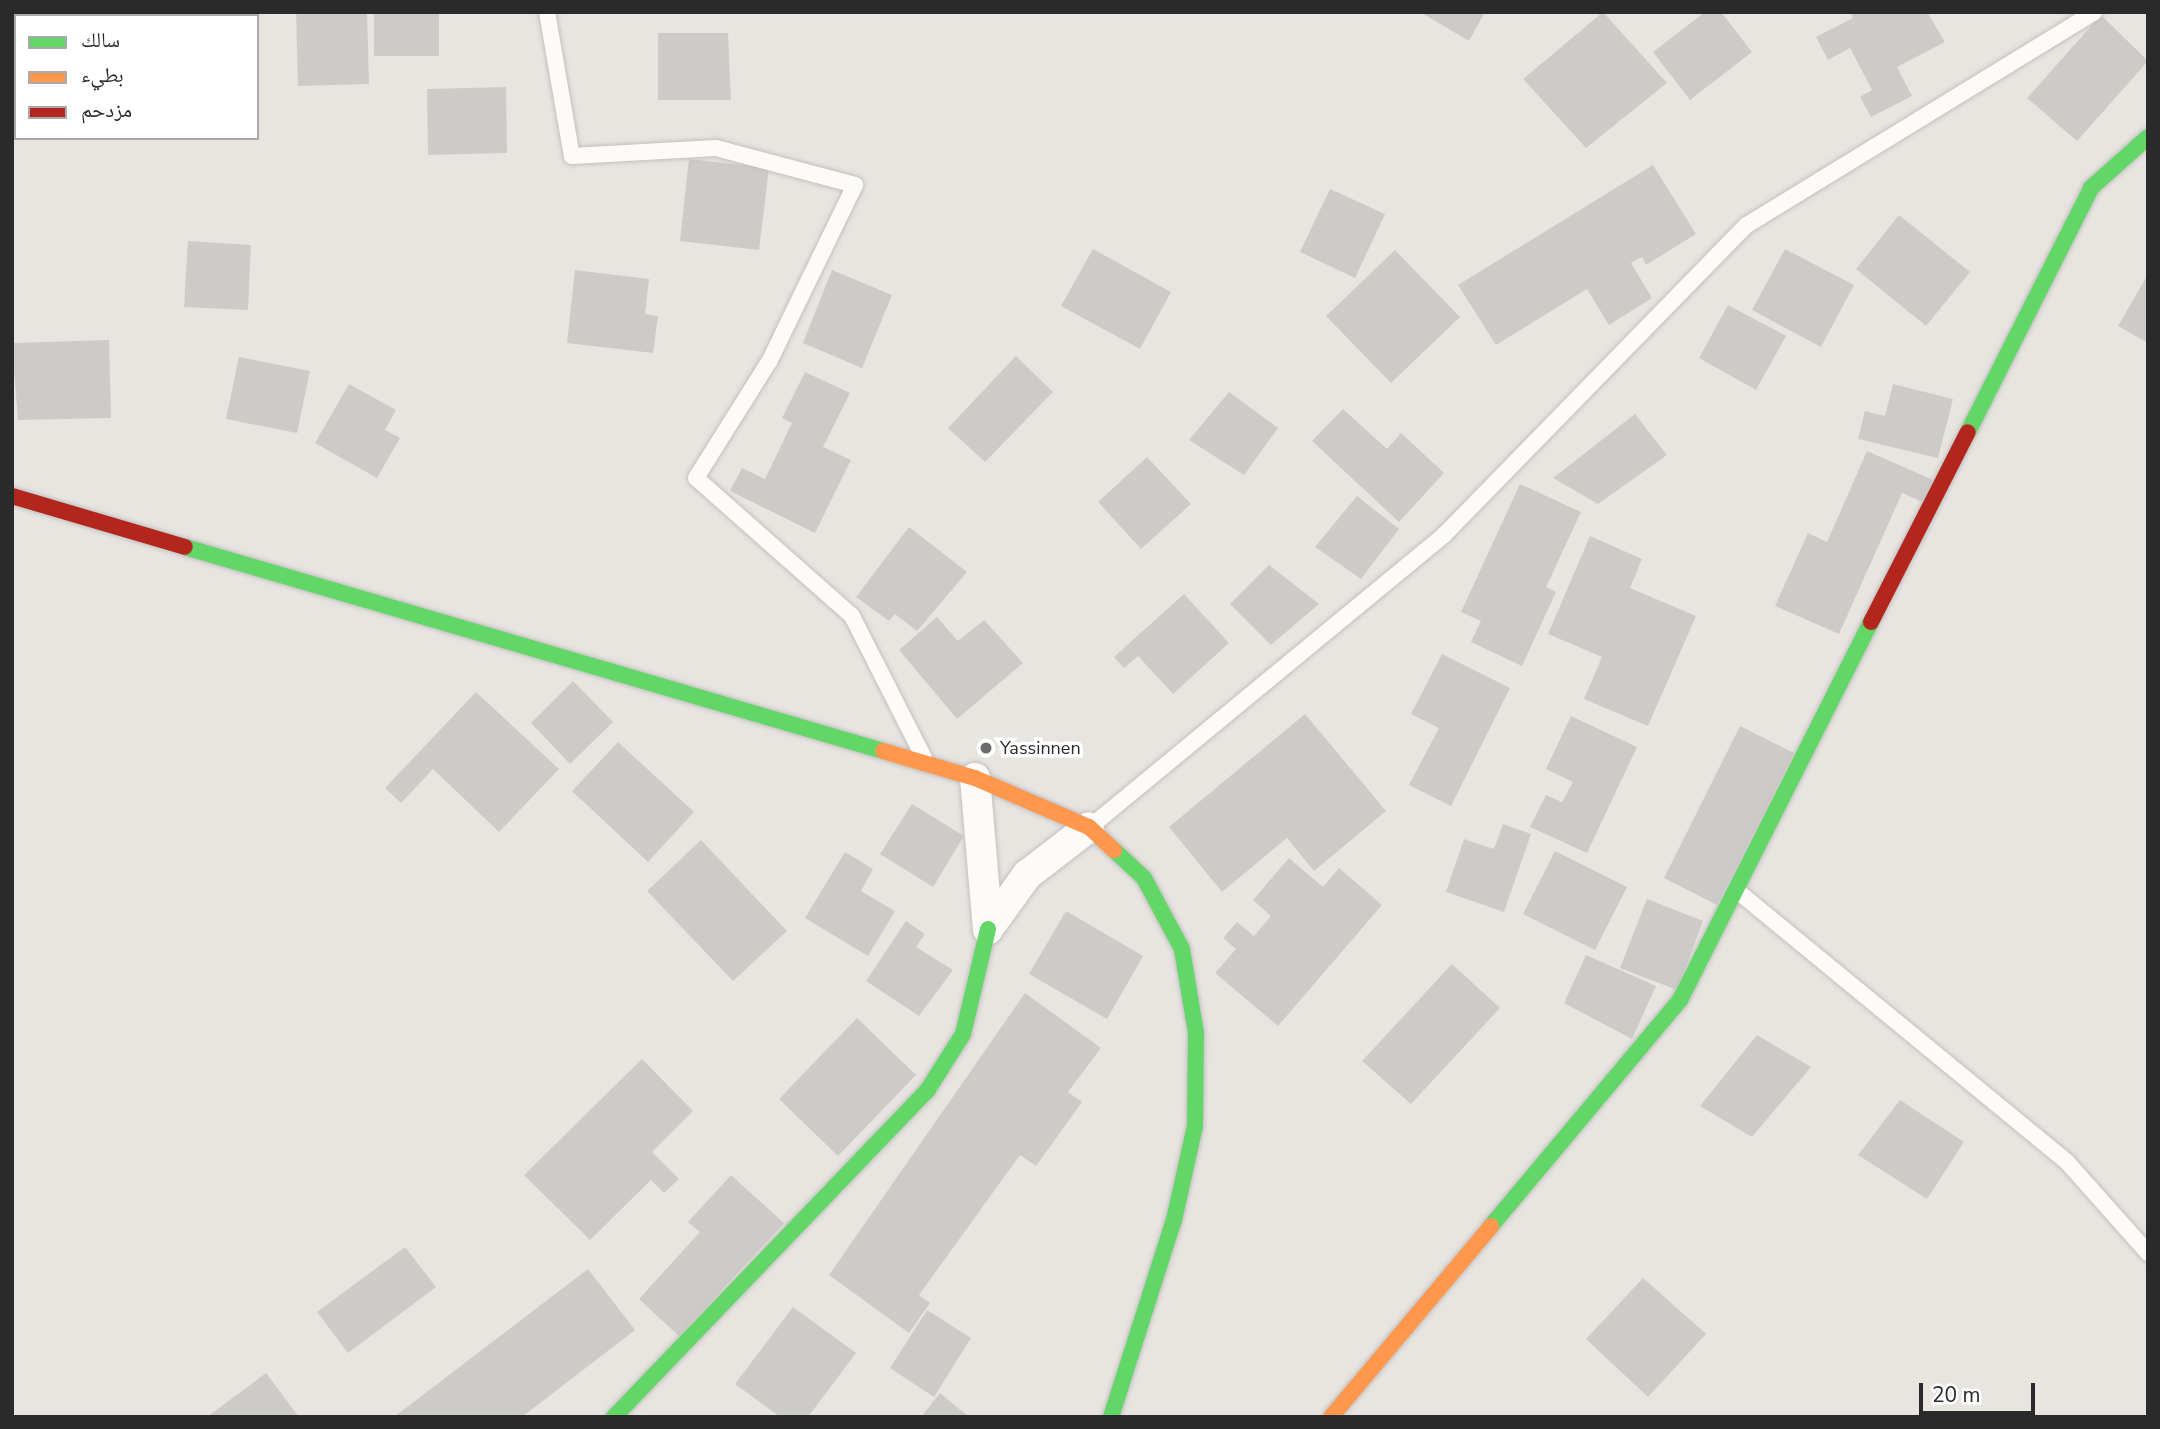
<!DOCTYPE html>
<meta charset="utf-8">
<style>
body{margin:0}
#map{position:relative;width:2160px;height:1429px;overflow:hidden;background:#e8e5e1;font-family:"Nunito Sans","Noto Naskh Arabic",sans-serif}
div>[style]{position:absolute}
.building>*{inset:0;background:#cdcbc8}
.roads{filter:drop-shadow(0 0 2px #c2c1c0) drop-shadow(0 0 2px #c2c1c0)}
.lane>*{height:16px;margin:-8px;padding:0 8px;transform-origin:8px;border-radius:8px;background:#fcfbfa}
.street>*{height:30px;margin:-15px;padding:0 15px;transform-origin:15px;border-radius:15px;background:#fcfbfa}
.fast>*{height:16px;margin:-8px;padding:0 8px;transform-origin:8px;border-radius:8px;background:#63d668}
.slow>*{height:16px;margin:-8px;padding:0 8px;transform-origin:8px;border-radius:8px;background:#ff974d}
.jam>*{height:16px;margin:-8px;padding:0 8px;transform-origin:8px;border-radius:8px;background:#b3261e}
.dots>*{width:19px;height:19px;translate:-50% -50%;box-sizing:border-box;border:4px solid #fff;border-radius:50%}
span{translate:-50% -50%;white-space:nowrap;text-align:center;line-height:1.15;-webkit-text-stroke:7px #fff;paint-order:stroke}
.poi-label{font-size:18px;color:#2a2a2a}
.left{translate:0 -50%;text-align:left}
.frame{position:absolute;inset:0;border:14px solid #2a2a2a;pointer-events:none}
.legend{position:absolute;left:14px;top:14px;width:245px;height:126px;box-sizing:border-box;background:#fff;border:2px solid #aaa;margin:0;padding:9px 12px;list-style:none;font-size:21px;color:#2a2a2a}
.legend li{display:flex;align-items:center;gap:14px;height:35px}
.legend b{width:35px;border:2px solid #aaa}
.scale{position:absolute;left:1919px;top:1383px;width:116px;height:32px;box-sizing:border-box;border:4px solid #2a2a2a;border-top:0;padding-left:9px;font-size:21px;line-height:24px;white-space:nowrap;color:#2a2a2a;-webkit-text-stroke:5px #fff;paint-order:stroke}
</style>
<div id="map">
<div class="building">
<div style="clip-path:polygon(296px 12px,367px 12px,369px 84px,298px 86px)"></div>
<div style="clip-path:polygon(374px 12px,439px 12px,439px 56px,374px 56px)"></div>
<div style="clip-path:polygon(1420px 12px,1485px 12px,1469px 41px)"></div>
<div style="clip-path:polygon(1603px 12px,1667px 83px,1586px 148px,1523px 79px)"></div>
<div style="clip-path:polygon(1705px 12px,1721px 12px,1752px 52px,1690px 100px,1653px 52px)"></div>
<div style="clip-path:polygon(1850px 12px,1927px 12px,1945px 42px,1897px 67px,1912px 96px,1871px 117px,1860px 97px,1872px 90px,1850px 48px,1828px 60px,1816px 37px,1853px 18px)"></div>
<div style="clip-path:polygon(2101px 15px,2148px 61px,2077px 141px,2027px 98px)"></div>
<div style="clip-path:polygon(658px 33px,728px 33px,731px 100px,658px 100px)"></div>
<div style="clip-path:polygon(506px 87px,507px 153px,428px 155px,427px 89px)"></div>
<div style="clip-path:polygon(689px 159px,769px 168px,759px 250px,680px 241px)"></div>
<div style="clip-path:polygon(1653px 165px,1696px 234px,1646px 265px,1642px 257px,1631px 263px,1652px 298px,1609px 325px,1587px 289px,1496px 345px,1458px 285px)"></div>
<div style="clip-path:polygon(1330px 189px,1385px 214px,1355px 278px,1300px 252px)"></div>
<div style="clip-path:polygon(1899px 215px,1970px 272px,1926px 326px,1856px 269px)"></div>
<div style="clip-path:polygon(188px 241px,251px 245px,248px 310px,184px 307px)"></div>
<div style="clip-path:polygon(1093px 249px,1171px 292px,1140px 349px,1061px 306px)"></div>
<div style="clip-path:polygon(1785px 249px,1854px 285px,1821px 347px,1752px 310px)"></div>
<div style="clip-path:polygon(1395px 250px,1460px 317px,1391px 383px,1326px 316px)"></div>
<div style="clip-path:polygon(575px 270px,649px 279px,645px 314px,658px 316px,653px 353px,567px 343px)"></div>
<div style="clip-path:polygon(832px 270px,892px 295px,862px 368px,803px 343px)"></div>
<div style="clip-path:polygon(2148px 274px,2148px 343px,2118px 326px)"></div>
<div style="clip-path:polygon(1728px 305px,1786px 336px,1756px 390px,1699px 358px)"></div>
<div style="clip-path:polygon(109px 340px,111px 418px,18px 420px,12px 343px)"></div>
<div style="clip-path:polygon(1016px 356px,1053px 392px,985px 462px,948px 428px)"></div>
<div style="clip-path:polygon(239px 357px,310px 371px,297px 433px,226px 419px)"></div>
<div style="clip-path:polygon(805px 372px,850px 393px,823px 447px,851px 460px,815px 533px,730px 491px,742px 468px,765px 479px,792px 423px,782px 418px)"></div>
<div style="clip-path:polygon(349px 384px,396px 410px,385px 430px,400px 438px,377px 478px,315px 443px)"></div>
<div style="clip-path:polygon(1893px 384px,1953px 399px,1938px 458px,1858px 439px,1865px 411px,1885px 416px)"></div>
<div style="clip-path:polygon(1229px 392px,1278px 428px,1244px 475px,1189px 440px)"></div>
<div style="clip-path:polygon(1343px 409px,1387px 449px,1401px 433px,1444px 473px,1399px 522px,1312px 441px)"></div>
<div style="clip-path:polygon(1635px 414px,1667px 455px,1598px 504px,1553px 478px)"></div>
<div style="clip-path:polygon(1867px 451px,1933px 480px,1923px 502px,1902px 493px,1839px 634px,1775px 606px,1808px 533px,1827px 542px)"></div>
<div style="clip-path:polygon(1147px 457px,1191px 504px,1141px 549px,1098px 502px)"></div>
<div style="clip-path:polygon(1520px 484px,1581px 512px,1546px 587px,1556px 592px,1522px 666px,1471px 642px,1481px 621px,1461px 612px)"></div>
<div style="clip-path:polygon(1357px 496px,1399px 529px,1361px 579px,1315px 547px)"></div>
<div style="clip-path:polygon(909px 527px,967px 572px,917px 631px,895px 614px,889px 621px,856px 597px)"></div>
<div style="clip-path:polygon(1590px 536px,1642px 559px,1630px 588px,1696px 616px,1648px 726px,1584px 699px,1602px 657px,1548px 634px)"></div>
<div style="clip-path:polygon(1269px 565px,1319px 604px,1271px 645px,1230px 604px)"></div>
<div style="clip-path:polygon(1184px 594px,1229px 643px,1173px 694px,1138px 656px,1124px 668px,1114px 657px)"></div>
<div style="clip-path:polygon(937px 617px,958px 641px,984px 620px,1023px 663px,957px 719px,899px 650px)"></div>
<div style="clip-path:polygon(1442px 654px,1510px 688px,1451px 806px,1409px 785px,1439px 728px,1411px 714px)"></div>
<div style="clip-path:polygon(573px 681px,613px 722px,570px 764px,531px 723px)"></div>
<div style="clip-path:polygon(476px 692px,559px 769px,499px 832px,433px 769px,401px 803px,385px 788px)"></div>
<div style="clip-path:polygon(1305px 714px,1386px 811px,1314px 871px,1287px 838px,1222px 892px,1169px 827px)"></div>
<div style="clip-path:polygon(1571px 716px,1637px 747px,1587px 853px,1530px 827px,1546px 795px,1562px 802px,1573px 782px,1546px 769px)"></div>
<div style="clip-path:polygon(1740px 726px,1794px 753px,1717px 905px,1664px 878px)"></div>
<div style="clip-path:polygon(618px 742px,694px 812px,648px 862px,572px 791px)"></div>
<div style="clip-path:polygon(912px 804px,964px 836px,933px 887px,880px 854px)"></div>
<div style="clip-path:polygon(1503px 824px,1531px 834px,1504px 912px,1446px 892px,1464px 839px,1494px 849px)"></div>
<div style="clip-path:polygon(701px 840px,787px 931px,733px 981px,647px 891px)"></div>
<div style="clip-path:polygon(1555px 851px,1627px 887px,1595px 950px,1523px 914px)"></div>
<div style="clip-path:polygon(845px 852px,873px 869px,861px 891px,895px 911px,868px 956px,805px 918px)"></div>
<div style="clip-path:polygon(1289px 858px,1323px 887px,1339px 868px,1382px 905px,1278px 1026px,1215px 973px,1236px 949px,1223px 938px,1237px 922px,1254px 936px,1271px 916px,1253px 900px)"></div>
<div style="clip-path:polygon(1647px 899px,1703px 921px,1677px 990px,1620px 968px)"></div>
<div style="clip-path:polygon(1066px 911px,1143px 956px,1107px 1019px,1029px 974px)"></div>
<div style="clip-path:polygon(906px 921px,925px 934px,916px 947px,953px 970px,919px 1016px,866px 981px)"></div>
<div style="clip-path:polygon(1586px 955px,1656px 986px,1632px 1039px,1564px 1003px)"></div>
<div style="clip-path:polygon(1452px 964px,1500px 1008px,1411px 1104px,1362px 1061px)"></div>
<div style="clip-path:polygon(1025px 993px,1101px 1048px,1068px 1092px,1082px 1102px,1036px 1166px,1020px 1155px,919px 1295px,930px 1303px,909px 1333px,829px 1275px)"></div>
<div style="clip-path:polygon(857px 1018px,916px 1075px,838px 1156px,779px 1099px)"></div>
<div style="clip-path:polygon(1757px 1035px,1811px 1067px,1752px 1137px,1700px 1106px)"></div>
<div style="clip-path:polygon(642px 1059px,693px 1111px,652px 1152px,679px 1179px,664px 1193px,651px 1180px,590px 1240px,524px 1175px)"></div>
<div style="clip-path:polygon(1900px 1100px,1964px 1142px,1927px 1199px,1858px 1155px)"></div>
<div style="clip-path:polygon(731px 1175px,784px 1223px,679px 1336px,639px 1299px,700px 1232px,688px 1222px)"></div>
<div style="clip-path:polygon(405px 1247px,436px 1287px,348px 1353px,317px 1312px)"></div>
<div style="clip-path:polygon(588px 1269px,635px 1330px,522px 1417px,394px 1417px)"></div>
<div style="clip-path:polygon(1643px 1278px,1706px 1334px,1648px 1397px,1586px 1339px)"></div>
<div style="clip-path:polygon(793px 1307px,856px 1353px,808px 1417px,780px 1417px,735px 1384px)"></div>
<div style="clip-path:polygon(927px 1310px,971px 1338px,934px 1397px,890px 1368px)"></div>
<div style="clip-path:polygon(266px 1373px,299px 1417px,207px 1417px)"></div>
<div style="clip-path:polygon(940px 1393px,969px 1417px,921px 1417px)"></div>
</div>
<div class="roads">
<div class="lane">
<div style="left:547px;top:12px;width:146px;rotate:80.2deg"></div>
<div style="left:572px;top:156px;width:144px;rotate:-3.2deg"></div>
<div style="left:716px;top:148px;width:144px;rotate:14.9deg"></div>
<div style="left:855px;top:185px;width:195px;rotate:115.9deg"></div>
<div style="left:770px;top:360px;width:139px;rotate:122.1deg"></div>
<div style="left:696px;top:478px;width:208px;rotate:41.5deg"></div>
<div style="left:852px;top:616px;width:159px;rotate:63.1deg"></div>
<div style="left:1090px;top:827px;width:459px;rotate:-39.5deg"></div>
<div style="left:1444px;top:535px;width:433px;rotate:-45.7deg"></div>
<div style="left:1747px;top:225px;width:407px;rotate:-31.5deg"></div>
<div style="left:1736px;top:890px;width:428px;rotate:39.4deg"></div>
<div style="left:2067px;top:1162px;width:122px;rotate:48.3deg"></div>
</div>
<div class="street">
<div style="left:975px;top:778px;width:152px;rotate:85.1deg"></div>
<div style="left:988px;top:929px;width:67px;rotate:-54.2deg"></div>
<div style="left:1027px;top:875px;width:78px;rotate:-37.7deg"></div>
</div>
<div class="fast">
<div style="left:1968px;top:432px;width:273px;rotate:-63.2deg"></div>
<div style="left:2091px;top:188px;width:76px;rotate:-41.8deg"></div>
<div style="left:185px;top:547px;width:727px;rotate:16.29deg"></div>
<div style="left:1491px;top:1226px;width:295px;rotate:-50.1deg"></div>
<div style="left:1680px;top:1000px;width:424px;rotate:-63.2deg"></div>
<div style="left:614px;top:1417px;width:452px;rotate:-46.2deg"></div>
<div style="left:927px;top:1091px;width:67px;rotate:-57.7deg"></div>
<div style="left:963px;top:1034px;width:108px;rotate:-76.6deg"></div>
<div style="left:1111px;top:1417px;width:207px;rotate:-72.3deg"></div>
<div style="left:1174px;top:1220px;width:96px;rotate:-77.4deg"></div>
<div style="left:1195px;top:1126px;width:93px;rotate:-89.4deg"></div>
<div style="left:1196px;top:1033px;width:85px;rotate:-99.5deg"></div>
<div style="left:1182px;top:949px;width:81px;rotate:-118.2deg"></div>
<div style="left:1144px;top:878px;width:41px;rotate:-137deg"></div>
</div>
<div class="slow">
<div style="left:883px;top:751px;width:96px;rotate:16.4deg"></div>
<div style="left:975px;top:778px;width:124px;rotate:23.3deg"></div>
<div style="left:1089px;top:827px;width:34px;rotate:43deg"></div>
<div style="left:1331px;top:1417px;width:249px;rotate:-50deg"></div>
</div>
<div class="jam">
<div style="left:12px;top:496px;width:180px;rotate:16.4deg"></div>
<div style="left:1871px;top:622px;width:213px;rotate:-63deg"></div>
</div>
</div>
<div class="dots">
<div style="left:986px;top:748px;background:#6c6b6a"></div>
</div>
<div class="poi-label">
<span class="left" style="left:1000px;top:748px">Yassinnen</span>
</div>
<div class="frame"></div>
<ul class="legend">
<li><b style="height:9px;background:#63d668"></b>سالك</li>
<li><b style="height:9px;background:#ff974d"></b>بطيء</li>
<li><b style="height:9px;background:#b3261e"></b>مزدحم</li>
</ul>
<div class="scale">20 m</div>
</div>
